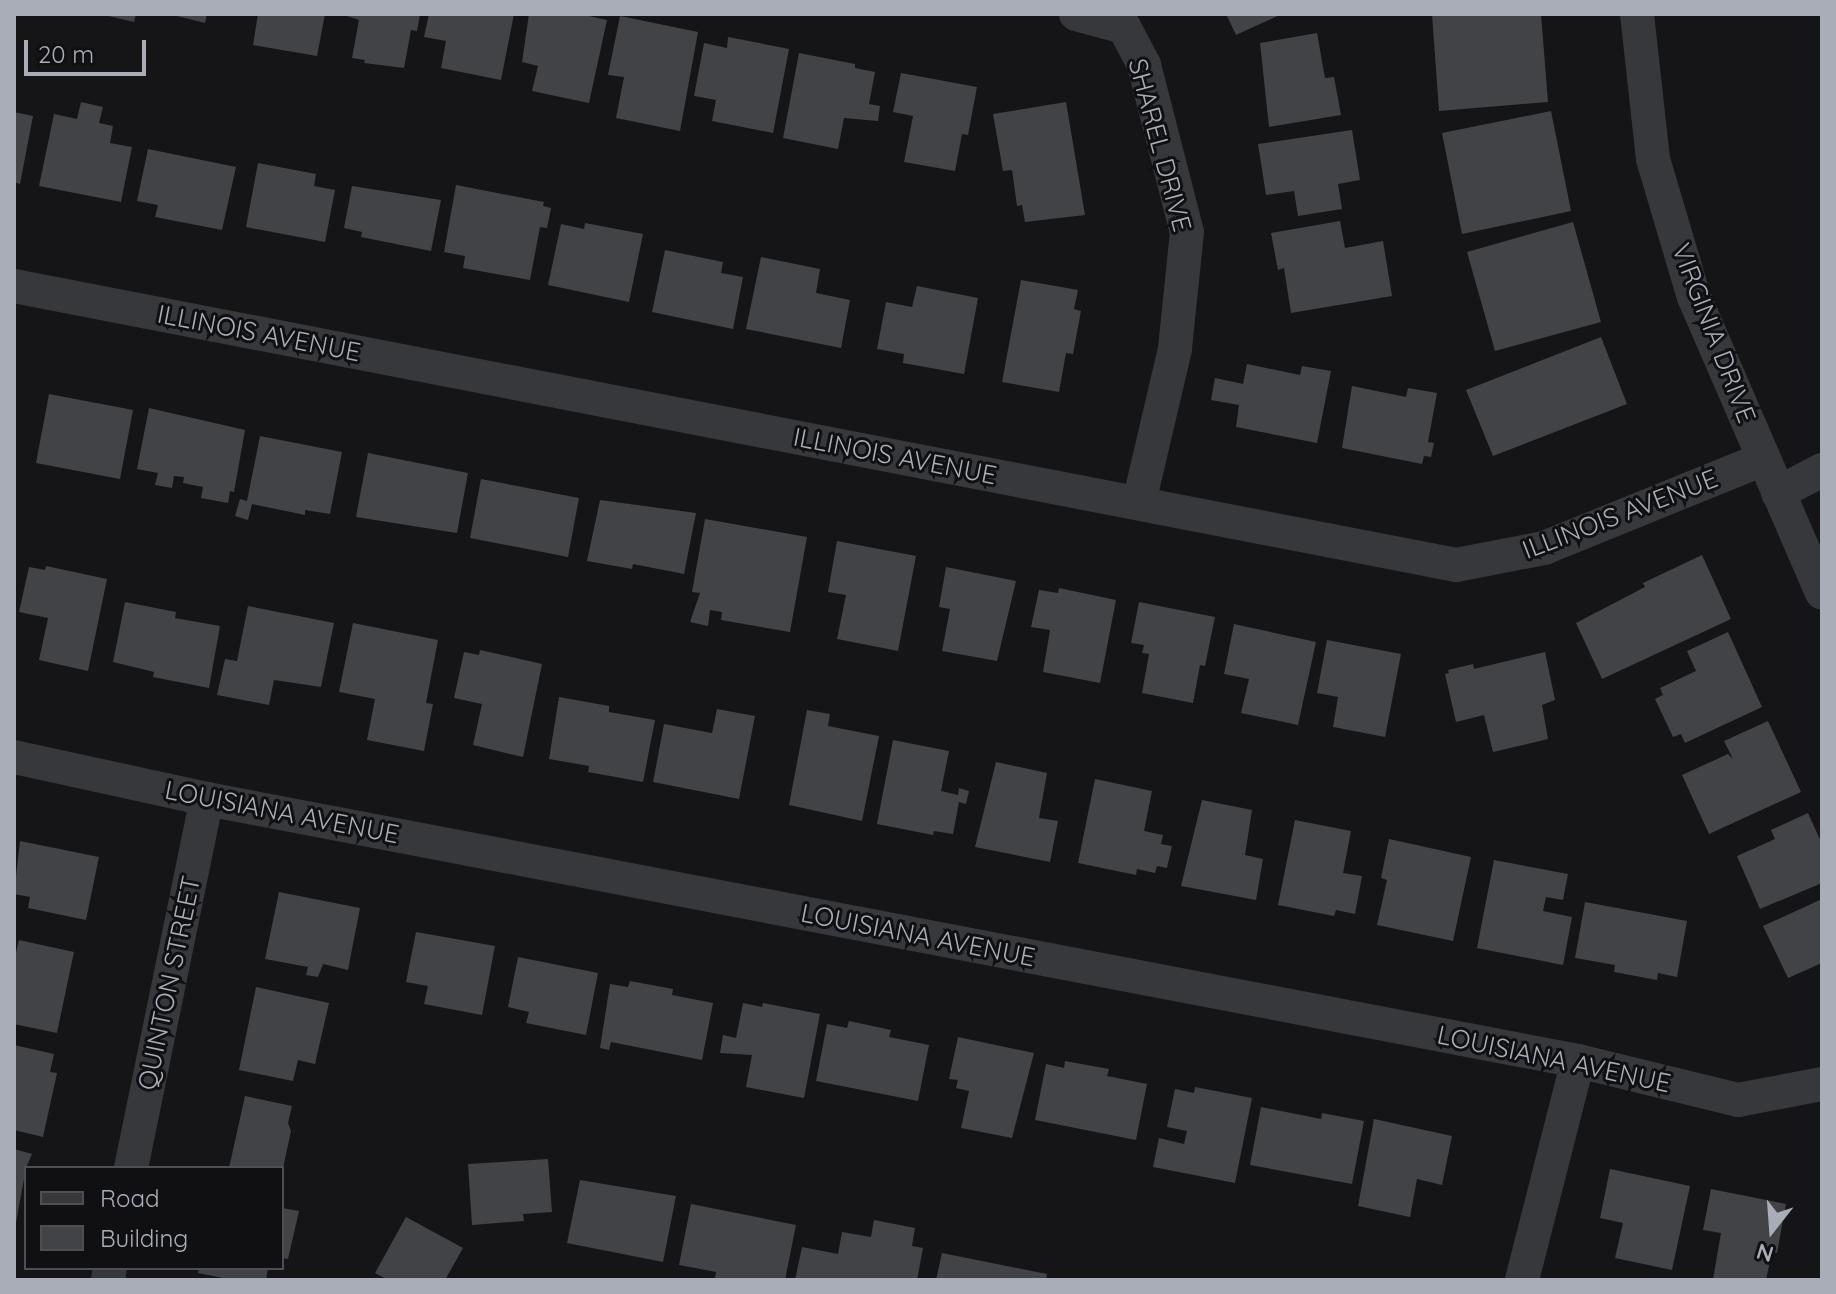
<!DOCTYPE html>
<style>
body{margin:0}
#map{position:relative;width:1836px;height:1294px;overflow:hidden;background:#151517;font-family:Quicksand,sans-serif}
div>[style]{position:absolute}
.building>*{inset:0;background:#424347}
.minor>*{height:34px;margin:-17px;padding:0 17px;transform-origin:17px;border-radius:17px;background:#37383c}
span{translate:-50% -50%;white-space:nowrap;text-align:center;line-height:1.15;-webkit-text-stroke:6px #101012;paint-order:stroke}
.street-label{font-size:26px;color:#a8adb7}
.frame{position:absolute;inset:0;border:16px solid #a8adb7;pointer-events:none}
.legend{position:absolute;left:24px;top:1166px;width:260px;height:104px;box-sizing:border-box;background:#101012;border:2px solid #4d4f54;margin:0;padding:10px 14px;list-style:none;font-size:24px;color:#a8adb7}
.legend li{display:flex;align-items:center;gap:16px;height:40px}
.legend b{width:40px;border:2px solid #4d4f54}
.north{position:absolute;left:1732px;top:1190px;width:80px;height:80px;-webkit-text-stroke:6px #101012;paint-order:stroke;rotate:197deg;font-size:22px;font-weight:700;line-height:32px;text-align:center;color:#a8adb7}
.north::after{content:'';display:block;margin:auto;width:28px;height:36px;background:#a8adb7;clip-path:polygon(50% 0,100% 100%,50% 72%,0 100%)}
.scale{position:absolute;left:24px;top:40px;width:122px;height:36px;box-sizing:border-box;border:4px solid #a8adb7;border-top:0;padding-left:10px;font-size:24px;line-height:28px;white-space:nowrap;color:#a8adb7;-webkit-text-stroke:6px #101012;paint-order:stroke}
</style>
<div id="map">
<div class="building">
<div style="clip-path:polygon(100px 14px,136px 14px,134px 22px)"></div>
<div style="clip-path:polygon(169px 14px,207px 14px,205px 23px)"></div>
<div style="clip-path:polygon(258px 14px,325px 14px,317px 56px,253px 45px)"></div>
<div style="clip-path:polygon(341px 14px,420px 14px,417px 31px,411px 30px,404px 68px,364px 63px,365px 60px,352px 58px,359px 20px)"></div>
<div style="clip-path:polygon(429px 14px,514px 14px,501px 80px,441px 68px,446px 41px,424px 37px)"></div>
<div style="clip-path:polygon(529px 14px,580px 14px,607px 20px,589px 103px,532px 91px,538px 66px,522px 62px)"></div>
<div style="clip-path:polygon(1226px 14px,1282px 14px,1236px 35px)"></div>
<div style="clip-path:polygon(1432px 14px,1541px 14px,1548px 102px,1439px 111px)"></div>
<div style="clip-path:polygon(620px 16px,698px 32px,680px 131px,616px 118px,624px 77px,608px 75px)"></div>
<div style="clip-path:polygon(1317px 33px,1325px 78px,1334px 77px,1341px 115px,1269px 127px,1260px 43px)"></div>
<div style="clip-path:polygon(728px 37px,789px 49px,773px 133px,712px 121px,716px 100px,694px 96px,704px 43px,727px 48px)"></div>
<div style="clip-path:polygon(799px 53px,855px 64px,855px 68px,875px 72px,869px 104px,880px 106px,878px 121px,844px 118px,838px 149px,783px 138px)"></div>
<div style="clip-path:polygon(901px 73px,977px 87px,968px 135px,962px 134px,955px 171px,904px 162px,913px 116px,893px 112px)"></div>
<div style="clip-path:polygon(81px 102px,103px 107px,99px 123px,113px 126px,110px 143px,132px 147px,121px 202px,39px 186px,54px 114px,77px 119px)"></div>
<div style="clip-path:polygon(1066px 102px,1085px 215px,1025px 222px,1022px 205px,1017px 206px,1012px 170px,1003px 171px,993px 114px)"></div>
<div style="clip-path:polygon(1551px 111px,1571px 211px,1462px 234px,1442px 133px)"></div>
<div style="clip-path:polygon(14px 112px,33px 116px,20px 184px,14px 182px)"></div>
<div style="clip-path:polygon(1352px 130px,1360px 180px,1338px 184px,1342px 209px,1298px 216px,1294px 191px,1266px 195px,1258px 144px)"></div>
<div style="clip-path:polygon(148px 149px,236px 167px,222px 230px,155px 217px,158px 205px,137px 201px)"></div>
<div style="clip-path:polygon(258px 163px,316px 174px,314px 186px,335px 190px,325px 242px,246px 227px)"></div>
<div style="clip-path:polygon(456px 185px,544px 202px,543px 206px,551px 208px,547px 228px,540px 227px,530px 280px,463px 268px,465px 256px,444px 252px)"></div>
<div style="clip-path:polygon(352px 186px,441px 200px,431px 251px,361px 237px,362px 232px,344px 228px)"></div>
<div style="clip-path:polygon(1340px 221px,1345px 248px,1383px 241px,1392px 296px,1291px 313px,1284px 268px,1278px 270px,1271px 233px)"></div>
<div style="clip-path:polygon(1573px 222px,1601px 322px,1495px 351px,1467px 252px)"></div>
<div style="clip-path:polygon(585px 223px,643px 234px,629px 302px,548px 285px,561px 224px,584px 229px)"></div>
<div style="clip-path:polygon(665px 250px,723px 262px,721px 273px,743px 277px,733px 329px,652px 312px)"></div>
<div style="clip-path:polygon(761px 257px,820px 269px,816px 293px,850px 300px,841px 348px,746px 329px)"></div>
<div style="clip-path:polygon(1021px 280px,1078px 290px,1074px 309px,1081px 311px,1073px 354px,1066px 353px,1059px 392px,1002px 382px)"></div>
<div style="clip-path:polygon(917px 286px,978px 298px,964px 374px,903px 363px,904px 354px,877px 349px,886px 302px,912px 307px)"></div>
<div style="clip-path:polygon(1601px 337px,1627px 404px,1493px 456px,1466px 390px)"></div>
<div style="clip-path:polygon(1247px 364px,1300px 375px,1302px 366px,1331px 371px,1317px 443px,1236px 427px,1239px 405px,1211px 400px,1215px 378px,1243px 384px)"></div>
<div style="clip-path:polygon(1352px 386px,1406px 397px,1408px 388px,1437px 393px,1428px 442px,1434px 443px,1431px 457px,1424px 456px,1422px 464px,1342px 448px)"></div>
<div style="clip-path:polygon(49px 394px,133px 410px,120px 479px,36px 463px)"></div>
<div style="clip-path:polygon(149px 408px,245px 430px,234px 492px,230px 491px,228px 503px,201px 498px,203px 487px,183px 483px,184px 477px,174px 476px,172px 488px,155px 485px,158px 473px,137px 469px)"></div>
<div style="clip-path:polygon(260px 436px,342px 452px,330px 514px,305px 510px,305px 515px,252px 504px,248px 520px,235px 516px,240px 499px,247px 501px)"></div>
<div style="clip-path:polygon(368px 453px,468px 473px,457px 533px,356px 517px)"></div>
<div style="clip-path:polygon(481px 479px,579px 498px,568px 557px,470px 538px)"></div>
<div style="clip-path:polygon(600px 500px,696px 513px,684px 574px,633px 564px,632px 569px,587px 561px)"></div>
<div style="clip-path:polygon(705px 519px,807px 537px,790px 632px,721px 620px,722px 612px,710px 610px,708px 626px,690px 622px,700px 593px,692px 592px)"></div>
<div style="clip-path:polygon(837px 541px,916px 556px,898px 651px,837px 639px,846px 595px,828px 592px)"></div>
<div style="clip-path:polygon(1702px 555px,1731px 619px,1602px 679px,1576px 623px,1645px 587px,1643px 583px)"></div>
<div style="clip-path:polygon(46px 566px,107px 579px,88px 671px,39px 660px,48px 618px,19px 612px,29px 567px,45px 570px)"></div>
<div style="clip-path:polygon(946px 567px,1016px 581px,997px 661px,942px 651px,950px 609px,939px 607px)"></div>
<div style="clip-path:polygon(1059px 588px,1116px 600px,1100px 683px,1043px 672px,1050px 630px,1031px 627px,1039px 590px,1058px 593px)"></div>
<div style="clip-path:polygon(125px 602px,176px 612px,175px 618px,220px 626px,209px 688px,153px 677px,154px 672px,113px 662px)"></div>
<div style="clip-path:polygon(1139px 602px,1215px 617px,1205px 666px,1200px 665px,1193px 703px,1142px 693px,1149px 654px,1142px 653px,1144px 645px,1131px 643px)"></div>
<div style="clip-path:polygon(248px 606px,334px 623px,321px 687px,274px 680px,269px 705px,217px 695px,225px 659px,237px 661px)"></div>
<div style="clip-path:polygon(353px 623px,438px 640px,426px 703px,433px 704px,424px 751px,367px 740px,375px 699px,339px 692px)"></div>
<div style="clip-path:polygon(1234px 624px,1316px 642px,1298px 725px,1241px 713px,1249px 679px,1224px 674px)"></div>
<div style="clip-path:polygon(1728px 632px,1762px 707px,1685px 743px,1681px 734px,1673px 737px,1655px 699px,1663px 695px,1660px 688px,1696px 671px,1687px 651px)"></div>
<div style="clip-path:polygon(1327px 640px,1401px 654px,1385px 737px,1333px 727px,1338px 697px,1317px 693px)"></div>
<div style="clip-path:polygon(480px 650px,542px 664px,523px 757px,473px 745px,482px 704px,454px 698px,464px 652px,479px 655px)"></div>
<div style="clip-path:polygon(1545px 652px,1555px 700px,1542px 705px,1548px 739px,1493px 752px,1484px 715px,1456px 722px,1445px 674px,1449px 673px,1448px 670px,1473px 664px,1474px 669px)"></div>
<div style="clip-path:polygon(559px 697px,609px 706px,609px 712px,655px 720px,643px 782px,588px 772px,589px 766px,549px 759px)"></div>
<div style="clip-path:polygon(717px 709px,755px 716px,739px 799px,653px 782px,664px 724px,712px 733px)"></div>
<div style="clip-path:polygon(807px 710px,830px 714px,828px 726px,879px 736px,862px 821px,789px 805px)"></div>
<div style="clip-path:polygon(1768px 721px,1801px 792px,1709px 834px,1682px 775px,1728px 754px,1733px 759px,1724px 741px)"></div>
<div style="clip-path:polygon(893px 740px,949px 751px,941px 791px,958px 795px,959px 788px,969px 791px,966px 804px,959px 802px,953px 834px,934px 831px,933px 835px,877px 824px)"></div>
<div style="clip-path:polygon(996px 762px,1047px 773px,1039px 818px,1058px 821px,1050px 862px,975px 847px)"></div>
<div style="clip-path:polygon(1095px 779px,1152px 791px,1144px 831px,1163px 835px,1161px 844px,1172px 846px,1167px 868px,1157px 866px,1155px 873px,1137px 869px,1136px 875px,1078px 863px)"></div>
<div style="clip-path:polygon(1202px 800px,1252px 810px,1245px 855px,1263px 859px,1256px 900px,1181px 886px)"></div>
<div style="clip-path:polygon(1808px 813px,1822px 844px,1822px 883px,1760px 909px,1737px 856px,1775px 839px,1771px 830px)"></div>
<div style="clip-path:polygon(1295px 820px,1351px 831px,1343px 873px,1362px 876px,1355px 914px,1336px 910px,1334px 916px,1278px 905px)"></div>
<div style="clip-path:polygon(1389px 839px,1471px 857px,1453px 941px,1377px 925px,1387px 880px,1381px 878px)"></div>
<div style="clip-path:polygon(20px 841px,99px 857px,86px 920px,28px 908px,30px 897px,14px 894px)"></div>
<div style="clip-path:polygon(1494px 860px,1568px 874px,1563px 900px,1546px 897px,1543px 911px,1572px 917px,1563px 965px,1477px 948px)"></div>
<div style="clip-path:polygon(279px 892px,360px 908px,348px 970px,323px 964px,318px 977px,306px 975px,308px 967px,265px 959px)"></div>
<div style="clip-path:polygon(1822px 899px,1822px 963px,1788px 978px,1763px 926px)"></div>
<div style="clip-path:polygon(1585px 902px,1687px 921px,1677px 977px,1658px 973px,1657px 980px,1614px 972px,1615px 965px,1575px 958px)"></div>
<div style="clip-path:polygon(416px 932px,495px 946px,482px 1015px,424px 1004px,428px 986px,406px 982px)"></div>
<div style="clip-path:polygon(19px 940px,74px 952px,57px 1033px,14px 1024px,14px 961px)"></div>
<div style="clip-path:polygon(518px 957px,598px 973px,586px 1035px,526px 1023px,529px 1012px,508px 1007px)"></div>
<div style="clip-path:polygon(630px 981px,673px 989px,672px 995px,713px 1003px,702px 1060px,611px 1042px,609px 1050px,600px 1048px,610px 984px,628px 987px)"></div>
<div style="clip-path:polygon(256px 987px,329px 1003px,315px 1064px,298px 1060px,293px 1081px,239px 1070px)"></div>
<div style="clip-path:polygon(743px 1003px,762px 1007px,763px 1003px,820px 1014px,804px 1098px,746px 1087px,752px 1055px,720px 1053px,723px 1035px,736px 1038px)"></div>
<div style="clip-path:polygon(849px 1021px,891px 1030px,889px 1037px,929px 1045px,918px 1101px,816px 1081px,827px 1024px,847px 1028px)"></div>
<div style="clip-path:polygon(958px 1037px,1034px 1053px,1012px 1138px,961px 1128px,969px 1091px,956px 1088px,958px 1080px,949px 1079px)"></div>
<div style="clip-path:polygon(14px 1045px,54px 1054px,50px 1072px,57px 1073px,43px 1137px,14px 1130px)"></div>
<div style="clip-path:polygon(1065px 1061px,1109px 1069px,1107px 1076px,1147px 1084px,1136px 1140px,1035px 1120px,1046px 1064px,1064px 1068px)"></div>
<div style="clip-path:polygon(1195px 1087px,1252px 1098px,1235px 1183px,1153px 1167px,1159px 1138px,1184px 1144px,1187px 1131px,1167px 1127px,1175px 1089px,1194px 1093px)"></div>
<div style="clip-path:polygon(245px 1096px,292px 1106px,288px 1123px,291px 1131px,283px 1168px,229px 1168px)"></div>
<div style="clip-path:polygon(1261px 1107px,1321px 1119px,1322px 1113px,1364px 1121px,1352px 1184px,1250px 1165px)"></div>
<div style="clip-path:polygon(1374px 1119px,1452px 1136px,1442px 1185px,1417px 1179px,1410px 1217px,1358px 1206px)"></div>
<div style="clip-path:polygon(14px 1149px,32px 1154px,26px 1168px,15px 1228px)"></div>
<div style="clip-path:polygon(548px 1159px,552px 1212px,523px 1214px,524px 1221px,472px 1225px,468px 1164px)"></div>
<div style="clip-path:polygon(1610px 1169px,1690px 1186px,1672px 1270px,1615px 1258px,1623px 1223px,1600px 1218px)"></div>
<div style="clip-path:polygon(580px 1180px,676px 1196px,663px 1262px,567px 1243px)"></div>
<div style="clip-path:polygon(1711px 1189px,1786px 1204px,1777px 1253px,1772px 1252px,1766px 1280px,1713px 1279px,1721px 1233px,1703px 1230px)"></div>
<div style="clip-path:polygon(691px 1204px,796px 1225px,785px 1280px,726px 1280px,715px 1278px,716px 1272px,679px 1265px)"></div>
<div style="clip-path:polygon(282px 1208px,299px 1211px,288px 1259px,282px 1258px)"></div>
<div style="clip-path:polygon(406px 1217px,463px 1248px,445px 1280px,388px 1280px,375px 1273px)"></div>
<div style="clip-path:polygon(874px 1220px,915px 1228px,912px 1246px,923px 1248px,917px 1280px,795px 1280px,802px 1247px,838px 1254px,842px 1232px,871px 1237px)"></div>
<div style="clip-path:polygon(942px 1253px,1047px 1274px,1046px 1280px,936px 1280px)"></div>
<div style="clip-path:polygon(199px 1268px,268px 1268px,266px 1280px,233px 1280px,198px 1273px)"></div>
</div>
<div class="minor">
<div style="left:1076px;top:14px;width:50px;rotate:15.2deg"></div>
<div style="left:1124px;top:27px;width:43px;rotate:62.2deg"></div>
<div style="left:1144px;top:65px;width:172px;rotate:75.6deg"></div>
<div style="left:1187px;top:232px;width:118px;rotate:95.9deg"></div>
<div style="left:1175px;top:349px;width:157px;rotate:103.2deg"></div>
<div style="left:1637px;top:14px;width:146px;rotate:83.7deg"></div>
<div style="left:1653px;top:159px;width:144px;rotate:73.5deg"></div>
<div style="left:1694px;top:297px;width:322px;rotate:66.6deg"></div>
<div style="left:14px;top:286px;width:1469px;rotate:10.95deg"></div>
<div style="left:1456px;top:565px;width:90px;rotate:-10.9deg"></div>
<div style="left:1544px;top:548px;width:236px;rotate:-22.1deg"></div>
<div style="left:1778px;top:493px;width:50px;rotate:-27.6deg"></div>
<div style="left:14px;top:757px;width:198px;rotate:12.3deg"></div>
<div style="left:207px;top:799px;width:1396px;rotate:10.82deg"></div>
<div style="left:1578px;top:1061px;width:165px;rotate:13.7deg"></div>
<div style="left:1738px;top:1100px;width:86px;rotate:-10.8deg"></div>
<div style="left:131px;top:1168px;width:377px;rotate:-78.4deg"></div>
<div style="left:108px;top:1280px;width:12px;rotate:-81deg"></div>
<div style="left:1522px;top:1280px;width:226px;rotate:-75.7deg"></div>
</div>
<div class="street-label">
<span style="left:1160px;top:145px;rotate:75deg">SHAREL DRIVE</span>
<span style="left:259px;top:333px;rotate:11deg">ILLINOIS AVENUE</span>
<span style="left:1714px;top:333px;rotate:69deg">VIRGINIA DRIVE</span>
<span style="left:895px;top:456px;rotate:11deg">ILLINOIS AVENUE</span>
<span style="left:1620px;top:514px;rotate:-21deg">ILLINOIS AVENUE</span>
<span style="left:282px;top:812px;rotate:11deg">LOUISIANA AVENUE</span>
<span style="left:918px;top:935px;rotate:11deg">LOUISIANA AVENUE</span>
<span style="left:169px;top:983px;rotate:-78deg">QUINTON STREET</span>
<span style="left:1554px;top:1059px;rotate:12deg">LOUISIANA AVENUE</span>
</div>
<div class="frame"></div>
<ul class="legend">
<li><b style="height:10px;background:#37383c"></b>Road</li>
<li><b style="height:22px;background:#424347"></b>Building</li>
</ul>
<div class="north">N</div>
<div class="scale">20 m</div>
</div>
